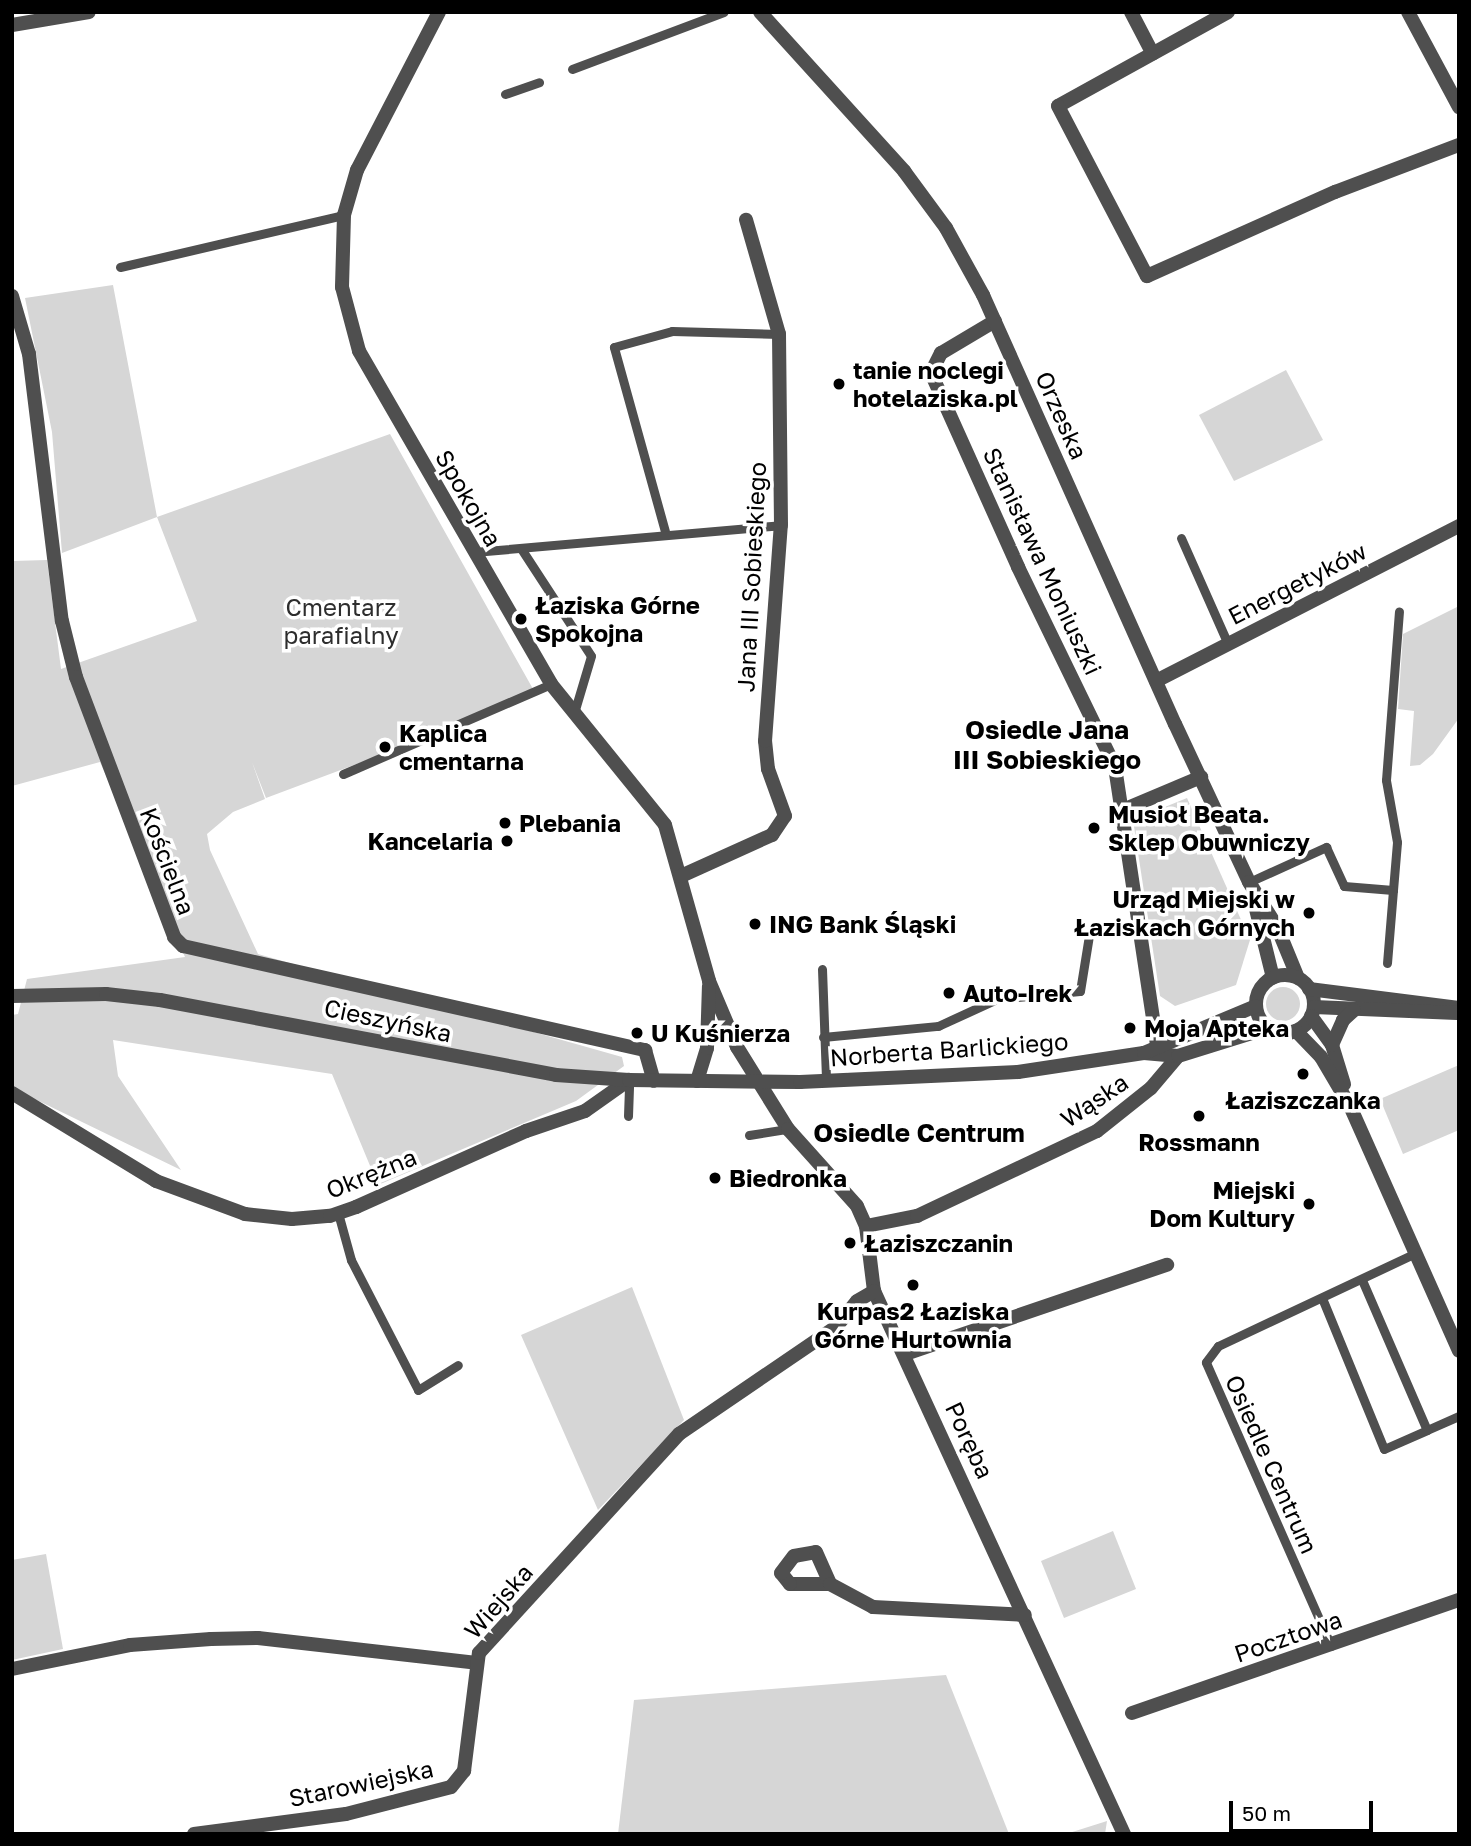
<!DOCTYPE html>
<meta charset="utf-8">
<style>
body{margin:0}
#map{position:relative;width:1471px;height:1846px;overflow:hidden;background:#fff;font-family:"Golos Text",sans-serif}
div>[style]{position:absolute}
.green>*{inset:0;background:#d6d6d6}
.round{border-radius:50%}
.service>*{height:9px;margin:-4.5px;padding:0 4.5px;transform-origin:4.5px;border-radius:4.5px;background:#4f4f4f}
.minor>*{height:14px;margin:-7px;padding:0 7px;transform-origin:7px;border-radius:7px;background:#4f4f4f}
.tertiary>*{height:14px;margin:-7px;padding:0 7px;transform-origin:7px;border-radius:7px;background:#4f4f4f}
.tertiary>.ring{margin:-7px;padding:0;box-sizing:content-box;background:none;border:14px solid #4f4f4f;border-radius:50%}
.dots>*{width:19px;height:19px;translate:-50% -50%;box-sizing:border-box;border:4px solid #fff;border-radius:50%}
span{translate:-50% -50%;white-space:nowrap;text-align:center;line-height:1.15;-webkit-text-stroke:7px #fff;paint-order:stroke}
.poi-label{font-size:24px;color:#000;font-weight:700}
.left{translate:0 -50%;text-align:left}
.right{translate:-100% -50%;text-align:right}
.street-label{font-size:24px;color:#000}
.park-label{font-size:24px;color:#2d2d2d}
.neighbourhood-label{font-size:26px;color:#000;font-weight:700}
.frame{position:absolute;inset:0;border:14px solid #000;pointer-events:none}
.scale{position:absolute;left:1229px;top:1801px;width:144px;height:32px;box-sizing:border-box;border:4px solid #000;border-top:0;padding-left:9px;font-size:21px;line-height:24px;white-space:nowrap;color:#000;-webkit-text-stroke:5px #fff;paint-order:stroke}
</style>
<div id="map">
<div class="green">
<div style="clip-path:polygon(113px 285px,157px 517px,390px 434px,533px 689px,402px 747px,266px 798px,252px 762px,265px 799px,233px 812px,207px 834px,210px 850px,258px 954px,622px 1057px,624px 1066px,576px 1101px,378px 1185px,332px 1074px,113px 1040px,118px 1076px,181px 1170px,12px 1088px,12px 1015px,18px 1014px,27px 979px,185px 957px,100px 762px,12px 786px,12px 561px,47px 560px,61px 669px,197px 621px,157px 517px,62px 553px,52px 432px,25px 298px)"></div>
<div style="clip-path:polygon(1286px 370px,1323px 440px,1234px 481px,1199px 415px)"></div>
<div style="clip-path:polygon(1459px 606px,1459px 718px,1433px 754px,1420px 765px,1410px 766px,1414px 711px,1398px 709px,1403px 634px)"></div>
<div style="clip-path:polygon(1187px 798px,1250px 940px,1236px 985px,1175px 1006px,1160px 996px,1133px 820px)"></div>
<div class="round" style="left:1266px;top:987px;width:34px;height:34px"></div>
<div style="clip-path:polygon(1459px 1065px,1459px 1130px,1403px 1154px,1380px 1099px)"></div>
<div style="clip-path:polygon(632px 1287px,684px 1420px,598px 1510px,521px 1335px)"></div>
<div style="clip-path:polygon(1113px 1531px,1136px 1589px,1064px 1618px,1041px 1561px)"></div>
<div style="clip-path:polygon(46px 1554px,63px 1649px,12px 1660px,12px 1560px)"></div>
<div style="clip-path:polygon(946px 1675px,1009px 1834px,618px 1834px,634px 1700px)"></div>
<div style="clip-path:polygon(1107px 1821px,1105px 1834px,1066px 1834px)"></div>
</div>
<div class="service">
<div style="left:572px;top:69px;width:162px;rotate:-20.6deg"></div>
<div style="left:505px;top:94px;width:36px;rotate:-19deg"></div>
<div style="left:120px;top:267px;width:230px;rotate:-13.1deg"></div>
<div style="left:666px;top:535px;width:195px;rotate:-105.5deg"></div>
<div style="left:614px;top:347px;width:60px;rotate:-15.4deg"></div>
<div style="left:672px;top:331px;width:107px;rotate:1.6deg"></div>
<div style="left:1181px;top:538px;width:116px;rotate:66.1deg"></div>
<div style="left:522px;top:550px;width:126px;rotate:56.9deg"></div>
<div style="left:591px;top:656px;width:59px;rotate:106.6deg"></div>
<div style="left:474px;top:552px;width:308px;rotate:-5deg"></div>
<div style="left:343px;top:774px;width:227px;rotate:-23.4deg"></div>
<div style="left:1249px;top:882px;width:85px;rotate:-24.4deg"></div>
<div style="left:1326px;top:847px;width:43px;rotate:65.2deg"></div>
<div style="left:1344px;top:886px;width:49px;rotate:4.7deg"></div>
<div style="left:1393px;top:890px;width:48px;rotate:-85.2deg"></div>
<div style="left:1397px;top:842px;width:63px;rotate:-100.1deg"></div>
<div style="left:1386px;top:780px;width:169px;rotate:-85.6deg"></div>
<div style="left:1387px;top:963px;width:73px;rotate:-85.3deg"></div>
<div style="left:822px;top:969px;width:111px;rotate:87.9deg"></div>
<div style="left:823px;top:1037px;width:116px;rotate:-5.5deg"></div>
<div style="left:938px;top:1026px;width:65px;rotate:-24.6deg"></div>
<div style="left:997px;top:999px;width:83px;rotate:-5.5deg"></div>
<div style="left:1080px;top:991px;width:63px;rotate:-80.8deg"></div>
<div style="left:1090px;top:929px;width:50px;rotate:-6.8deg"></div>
<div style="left:628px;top:1116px;width:36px;rotate:-88deg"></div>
<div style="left:749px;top:1135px;width:39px;rotate:-9deg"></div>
<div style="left:338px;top:1213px;width:49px;rotate:74.5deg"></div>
<div style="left:351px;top:1260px;width:146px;rotate:62.7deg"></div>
<div style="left:418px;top:1390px;width:47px;rotate:-32deg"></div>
<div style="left:1362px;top:1280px;width:163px;rotate:66.6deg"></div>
<div style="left:1427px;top:1430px;width:35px;rotate:-24deg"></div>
<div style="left:1322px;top:1298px;width:163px;rotate:67.7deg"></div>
<div style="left:1384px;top:1449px;width:47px;rotate:-23.8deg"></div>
<div style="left:1331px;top:1646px;width:310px;rotate:-113.8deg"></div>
<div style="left:1206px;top:1362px;width:20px;rotate:-53deg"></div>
<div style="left:1218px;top:1346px;width:219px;rotate:-25.2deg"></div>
</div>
<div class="minor">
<div style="left:439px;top:12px;width:178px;rotate:117.4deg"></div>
<div style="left:357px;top:170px;width:47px;rotate:106.1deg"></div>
<div style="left:344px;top:215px;width:72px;rotate:91.6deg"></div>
<div style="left:342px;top:287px;width:66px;rotate:75.1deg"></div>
<div style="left:359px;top:351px;width:384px;rotate:60deg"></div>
<div style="left:551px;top:684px;width:181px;rotate:51deg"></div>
<div style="left:665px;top:825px;width:162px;rotate:74.2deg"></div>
<div style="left:709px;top:981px;width:72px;rotate:67deg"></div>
<div style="left:737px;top:1047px;width:97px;rotate:58.1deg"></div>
<div style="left:788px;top:1129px;width:103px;rotate:48.1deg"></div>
<div style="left:857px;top:1206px;width:22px;rotate:66deg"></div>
<div style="left:866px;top:1226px;width:65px;rotate:83deg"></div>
<div style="left:874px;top:1291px;width:598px;rotate:65.28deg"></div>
<div style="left:1131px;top:12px;width:47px;rotate:62.4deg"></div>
<div style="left:1228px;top:12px;width:194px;rotate:151.1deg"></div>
<div style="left:1058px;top:106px;width:192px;rotate:62.4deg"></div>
<div style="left:1147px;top:276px;width:206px;rotate:-24.1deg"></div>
<div style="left:1335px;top:192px;width:133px;rotate:-20.8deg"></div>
<div style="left:1408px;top:12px;width:108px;rotate:61.8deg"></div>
<div style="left:12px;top:25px;width:78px;rotate:-9.6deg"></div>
<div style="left:12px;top:296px;width:60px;rotate:73.7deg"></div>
<div style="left:29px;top:354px;width:269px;rotate:83deg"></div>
<div style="left:62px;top:621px;width:58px;rotate:76deg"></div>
<div style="left:76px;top:677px;width:278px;rotate:69.3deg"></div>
<div style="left:174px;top:937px;width:13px;rotate:45deg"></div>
<div style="left:183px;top:946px;width:474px;rotate:12.7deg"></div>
<div style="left:645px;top:1050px;width:32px;rotate:74deg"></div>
<div style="left:995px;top:321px;width:63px;rotate:149.3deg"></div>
<div style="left:941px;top:353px;width:22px;rotate:117deg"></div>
<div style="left:931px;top:373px;width:213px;rotate:65.8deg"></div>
<div style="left:1018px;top:567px;width:222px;rotate:64.1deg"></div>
<div style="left:1115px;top:767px;width:281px;rotate:81.4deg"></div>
<div style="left:1156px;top:681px;width:340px;rotate:-27.1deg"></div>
<div style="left:1123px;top:810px;width:85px;rotate:-22.9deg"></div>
<div style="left:681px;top:876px;width:100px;rotate:-24.3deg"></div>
<div style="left:772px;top:835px;width:23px;rotate:-56deg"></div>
<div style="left:785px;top:816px;width:50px;rotate:-109.9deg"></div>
<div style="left:768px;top:769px;width:28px;rotate:-96deg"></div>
<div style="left:765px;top:741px;width:217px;rotate:-85.8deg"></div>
<div style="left:781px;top:525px;width:191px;rotate:-90.6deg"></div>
<div style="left:779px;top:334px;width:119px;rotate:-106.1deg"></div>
<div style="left:697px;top:1081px;width:34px;rotate:-73deg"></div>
<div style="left:707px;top:1048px;width:62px;rotate:-88.2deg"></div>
<div style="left:12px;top:1093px;width:169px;rotate:31.4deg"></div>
<div style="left:156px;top:1181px;width:95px;rotate:20.3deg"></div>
<div style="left:245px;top:1214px;width:47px;rotate:6.1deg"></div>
<div style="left:292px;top:1219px;width:38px;rotate:-5deg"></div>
<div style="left:330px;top:1216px;width:28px;rotate:-19deg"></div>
<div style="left:356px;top:1207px;width:186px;rotate:-24.1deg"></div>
<div style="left:526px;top:1131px;width:62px;rotate:-18.7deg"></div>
<div style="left:585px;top:1111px;width:54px;rotate:-35.2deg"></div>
<div style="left:866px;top:1226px;width:52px;rotate:-11.1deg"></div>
<div style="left:917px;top:1216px;width:199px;rotate:-25.3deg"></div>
<div style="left:1097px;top:1131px;width:69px;rotate:-38.5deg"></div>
<div style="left:1151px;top:1088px;width:42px;rotate:-49.8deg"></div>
<div style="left:905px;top:1354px;width:277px;rotate:-18.8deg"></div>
<div style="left:830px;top:1584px;width:40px;rotate:180deg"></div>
<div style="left:790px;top:1584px;width:14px;rotate:-129deg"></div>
<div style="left:781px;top:1573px;width:21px;rotate:-53deg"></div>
<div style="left:794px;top:1556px;width:22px;rotate:-10deg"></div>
<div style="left:816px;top:1552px;width:35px;rotate:66deg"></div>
<div style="left:830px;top:1584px;width:49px;rotate:28.1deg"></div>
<div style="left:873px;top:1607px;width:152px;rotate:3deg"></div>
<div style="left:12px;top:1669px;width:120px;rotate:-11.5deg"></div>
<div style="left:130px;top:1645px;width:81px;rotate:-4.2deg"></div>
<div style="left:211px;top:1639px;width:47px;rotate:-1.2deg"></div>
<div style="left:258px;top:1638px;width:220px;rotate:6.5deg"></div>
<div style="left:1132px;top:1713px;width:346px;rotate:-19.1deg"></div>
<div style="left:194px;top:1834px;width:153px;rotate:-7.5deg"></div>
<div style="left:346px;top:1814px;width:108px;rotate:-14.4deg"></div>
<div style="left:451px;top:1787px;width:21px;rotate:-51deg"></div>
<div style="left:464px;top:1771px;width:119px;rotate:-82.8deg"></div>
<div style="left:479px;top:1653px;width:297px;rotate:-47.6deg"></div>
<div style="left:679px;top:1434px;width:190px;rotate:-34.3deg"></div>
<div style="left:836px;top:1327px;width:33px;rotate:-51deg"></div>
<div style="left:857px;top:1301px;width:20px;rotate:-30deg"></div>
</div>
<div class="tertiary">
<div style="left:760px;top:12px;width:215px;rotate:47.8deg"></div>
<div style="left:904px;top:171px;width:71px;rotate:53.6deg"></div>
<div style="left:946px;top:228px;width:77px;rotate:61.1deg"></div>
<div style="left:983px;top:295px;width:470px;rotate:65.9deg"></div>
<div style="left:1175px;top:724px;width:174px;rotate:64.9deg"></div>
<div style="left:1249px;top:882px;width:53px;rotate:58.1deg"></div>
<div style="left:1277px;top:927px;width:55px;rotate:67.6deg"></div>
<div style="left:1253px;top:897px;width:83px;rotate:76.1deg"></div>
<div class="ring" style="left:1256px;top:975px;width:44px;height:44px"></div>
<div style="left:1309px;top:989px;width:151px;rotate:7.2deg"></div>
<div style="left:12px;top:996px;width:94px;rotate:-1.2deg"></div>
<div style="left:106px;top:994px;width:54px;rotate:6.3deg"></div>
<div style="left:160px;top:1000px;width:403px;rotate:10.7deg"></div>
<div style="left:556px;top:1075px;width:73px;rotate:3.9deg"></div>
<div style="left:629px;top:1080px;width:171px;rotate:0.7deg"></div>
<div style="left:800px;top:1082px;width:218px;rotate:-2.6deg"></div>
<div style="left:1018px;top:1072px;width:127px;rotate:-8.6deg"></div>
<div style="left:1144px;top:1053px;width:34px;rotate:5deg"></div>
<div style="left:1178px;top:1056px;width:94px;rotate:-17.3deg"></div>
<div style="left:1314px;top:1007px;width:143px;rotate:2.4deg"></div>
<div style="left:1311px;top:1016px;width:36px;rotate:54deg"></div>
<div style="left:1332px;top:1045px;width:41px;rotate:72.9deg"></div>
<div style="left:1296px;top:1031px;width:36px;rotate:46deg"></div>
<div style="left:1321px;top:1057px;width:57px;rotate:59.4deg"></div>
<div style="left:1350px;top:1106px;width:268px;rotate:66deg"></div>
<div style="left:1332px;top:1045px;width:27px;rotate:-66deg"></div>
<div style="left:1343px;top:1020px;width:15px;rotate:-42deg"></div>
<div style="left:1144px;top:1053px;width:121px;rotate:-22.8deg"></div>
</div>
<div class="dots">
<div style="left:839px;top:384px;background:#000"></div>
<div style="left:521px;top:619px;background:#000"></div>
<div style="left:385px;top:747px;background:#000"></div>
<div style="left:505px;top:823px;background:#000"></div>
<div style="left:1094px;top:828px;background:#000"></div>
<div style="left:507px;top:841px;background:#000"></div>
<div style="left:1309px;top:913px;background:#000"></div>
<div style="left:755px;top:924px;background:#000"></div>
<div style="left:949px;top:993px;background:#000"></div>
<div style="left:1130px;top:1028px;background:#000"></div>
<div style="left:637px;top:1033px;background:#000"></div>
<div style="left:1303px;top:1074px;background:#000"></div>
<div style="left:1199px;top:1116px;background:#000"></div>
<div style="left:715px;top:1178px;background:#000"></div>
<div style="left:1309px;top:1204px;background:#000"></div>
<div style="left:850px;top:1243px;background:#000"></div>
<div style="left:913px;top:1285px;background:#000"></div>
</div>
<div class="poi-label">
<span class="left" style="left:853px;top:384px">tanie noclegi<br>hotelaziska.pl</span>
<span class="left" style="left:535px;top:619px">Łaziska Górne<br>Spokojna</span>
<span class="left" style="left:399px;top:747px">Kaplica<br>cmentarna</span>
<span class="left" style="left:1108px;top:828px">Musioł Beata.<br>Sklep Obuwniczy</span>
<span class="left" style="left:519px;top:823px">Plebania</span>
<span class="right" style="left:493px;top:841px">Kancelaria</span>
<span class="right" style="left:1295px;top:913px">Urząd Miejski w<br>Łaziskach Górnych</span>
<span class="left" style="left:769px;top:924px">ING Bank Śląski</span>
<span class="left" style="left:963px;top:993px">Auto-Irek</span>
<span class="left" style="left:1144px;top:1028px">Moja Apteka</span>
<span class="left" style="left:651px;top:1033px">U Kuśnierza</span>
<span style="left:1303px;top:1100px">Łaziszczanka</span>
<span style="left:1199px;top:1142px">Rossmann</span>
<span class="left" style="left:729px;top:1178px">Biedronka</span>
<span class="right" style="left:1295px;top:1204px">Miejski<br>Dom Kultury</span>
<span class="left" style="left:864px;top:1243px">Łaziszczanin</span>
<span style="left:913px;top:1325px">Kurpas2 Łaziska<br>Górne Hurtownia</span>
</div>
<div class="street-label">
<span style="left:1062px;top:415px;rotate:66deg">Orzeska</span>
<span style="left:469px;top:498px;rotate:60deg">Spokojna</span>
<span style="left:1043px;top:561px;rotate:65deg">Stanisława Moniuszki</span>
<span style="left:751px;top:577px;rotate:-87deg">Jana III Sobieskiego</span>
<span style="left:1297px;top:583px;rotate:-27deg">Energetyków</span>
<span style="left:168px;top:861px;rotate:69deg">Kościelna</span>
<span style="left:388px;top:1020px;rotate:12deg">Cieszyńska</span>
<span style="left:949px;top:1049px;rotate:-4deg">Norberta Barlickiego</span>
<span style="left:1094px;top:1100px;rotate:-34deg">Wąska</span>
<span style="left:371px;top:1173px;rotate:-22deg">Okrężna</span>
<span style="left:970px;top:1440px;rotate:65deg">Poręba</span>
<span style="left:1272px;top:1464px;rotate:66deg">Osiedle Centrum</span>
<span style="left:498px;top:1601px;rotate:-49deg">Wiejska</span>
<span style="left:1288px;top:1636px;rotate:-19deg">Pocztowa</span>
<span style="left:361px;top:1783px;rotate:-12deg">Starowiejska</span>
</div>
<div class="park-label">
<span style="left:341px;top:621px">Cmentarz<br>parafialny</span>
</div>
<div class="neighbourhood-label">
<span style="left:1047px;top:745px">Osiedle Jana<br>III Sobieskiego</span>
<span style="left:919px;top:1133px">Osiedle Centrum</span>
</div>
<div class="frame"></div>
<div class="scale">50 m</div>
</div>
